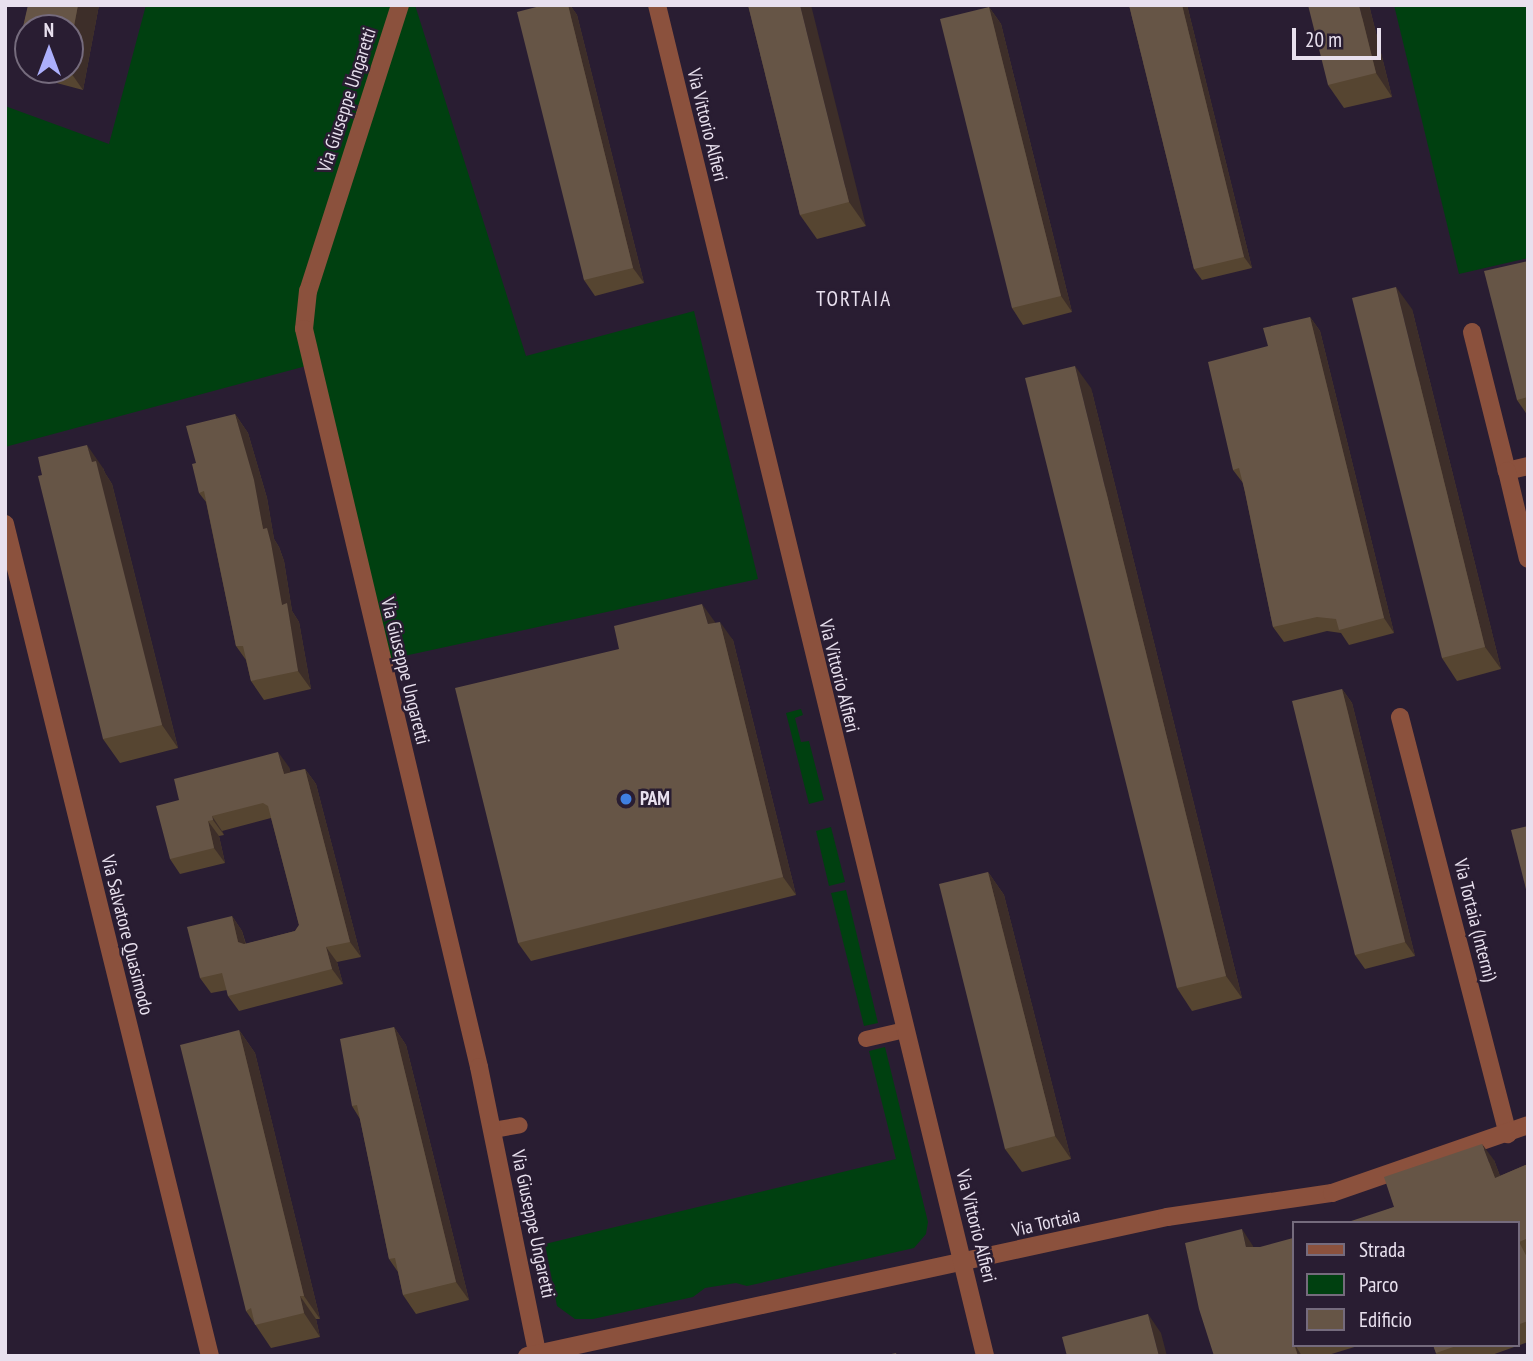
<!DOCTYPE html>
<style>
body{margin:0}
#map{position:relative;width:1533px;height:1361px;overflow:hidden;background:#291d32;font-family:"PT Sans Narrow",sans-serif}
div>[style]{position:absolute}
.green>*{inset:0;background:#004010}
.service>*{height:16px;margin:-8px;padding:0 8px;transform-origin:8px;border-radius:8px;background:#8b513d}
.minor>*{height:18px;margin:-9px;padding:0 9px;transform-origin:9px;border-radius:9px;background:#8b513d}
.tertiary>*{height:18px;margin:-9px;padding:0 9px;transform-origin:9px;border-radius:9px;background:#8b513d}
.wall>*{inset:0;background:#564531}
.shaded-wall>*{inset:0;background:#3d2e29}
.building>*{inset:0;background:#665546}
.dots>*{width:19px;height:19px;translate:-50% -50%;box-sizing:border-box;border:4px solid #291d32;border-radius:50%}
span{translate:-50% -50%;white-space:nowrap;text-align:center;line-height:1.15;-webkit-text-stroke:5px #291d32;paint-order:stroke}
.street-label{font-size:19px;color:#e8e0ee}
.poi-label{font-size:19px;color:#e8e0ee;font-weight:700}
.left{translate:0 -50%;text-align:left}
.neighbourhood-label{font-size:21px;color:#e8e0ee;letter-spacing:2px}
.frame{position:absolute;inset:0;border:7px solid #e8e0ee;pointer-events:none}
.legend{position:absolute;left:1292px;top:1221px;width:228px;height:126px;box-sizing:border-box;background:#291d32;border:2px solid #756b7d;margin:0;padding:9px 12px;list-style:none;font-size:21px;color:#e8e0ee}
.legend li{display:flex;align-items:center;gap:14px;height:35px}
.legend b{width:35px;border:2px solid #756b7d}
.north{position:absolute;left:14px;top:14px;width:70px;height:70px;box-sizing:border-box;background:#291d32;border:2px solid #756b7d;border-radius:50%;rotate:0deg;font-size:19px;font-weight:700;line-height:28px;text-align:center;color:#e8e0ee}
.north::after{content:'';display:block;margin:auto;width:24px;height:32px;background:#acaffb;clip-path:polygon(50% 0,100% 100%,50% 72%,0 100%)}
.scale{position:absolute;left:1292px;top:28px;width:89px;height:32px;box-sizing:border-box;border:4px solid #e8e0ee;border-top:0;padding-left:9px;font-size:21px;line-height:24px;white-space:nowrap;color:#e8e0ee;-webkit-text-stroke:5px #291d32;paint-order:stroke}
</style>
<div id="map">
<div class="green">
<div style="clip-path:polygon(146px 5px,415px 5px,526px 356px,694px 311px,758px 579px,381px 661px,310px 365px,5px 447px,5px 106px,109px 144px)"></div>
<div style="clip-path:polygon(1394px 5px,1528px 5px,1528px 258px,1459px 274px)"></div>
<div style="clip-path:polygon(801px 709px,803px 715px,795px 718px,801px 742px,809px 741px,824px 800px,809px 804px,786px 713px)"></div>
<div style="clip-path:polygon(831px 827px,845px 882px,829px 886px,816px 831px)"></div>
<div style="clip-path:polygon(846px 890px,878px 1023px,864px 1026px,831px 893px)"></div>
<div style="clip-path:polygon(885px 1047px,928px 1222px,926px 1234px,914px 1248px,747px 1286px,736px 1283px,705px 1288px,693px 1297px,593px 1319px,575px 1319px,557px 1306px,545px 1244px,896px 1159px,869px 1051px)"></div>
</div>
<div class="service">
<div style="left:866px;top:1039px;width:40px;rotate:-13deg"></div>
<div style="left:493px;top:1130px;width:27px;rotate:-10deg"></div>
</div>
<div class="minor">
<div style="left:400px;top:5px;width:300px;rotate:107.8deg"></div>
<div style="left:308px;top:291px;width:38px;rotate:96deg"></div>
<div style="left:304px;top:329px;width:758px;rotate:76.66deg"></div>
<div style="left:479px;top:1067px;width:295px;rotate:78.5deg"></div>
<div style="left:1472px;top:332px;width:143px;rotate:75.9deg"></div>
<div style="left:1528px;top:466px;width:22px;rotate:167deg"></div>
<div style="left:1507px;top:471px;width:90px;rotate:76.6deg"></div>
<div style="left:5px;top:524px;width:857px;rotate:76.16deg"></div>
<div style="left:1400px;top:717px;width:431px;rotate:75.5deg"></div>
<div style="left:527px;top:1356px;width:655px;rotate:-12.25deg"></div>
<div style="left:1167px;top:1217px;width:167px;rotate:-8.3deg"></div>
<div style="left:1332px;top:1193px;width:207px;rotate:-19.1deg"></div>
</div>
<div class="tertiary">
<div style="left:657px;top:5px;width:1390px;rotate:76.35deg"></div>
</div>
<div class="wall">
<div style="clip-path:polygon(27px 5px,99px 5px,83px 90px,34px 77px,29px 70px,70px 70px,70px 28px,28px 28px,28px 69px,17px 53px,28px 7px)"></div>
<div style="clip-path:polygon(544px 5px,570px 5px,577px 15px,644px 283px,595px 296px,584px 280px)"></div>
<div style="clip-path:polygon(748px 5px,866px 226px,817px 239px,800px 215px)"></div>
<div style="clip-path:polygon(1129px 5px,1187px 5px,1252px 268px,1202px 280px,1194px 269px)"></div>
<div style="clip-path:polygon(1369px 5px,1392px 97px,1344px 108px,1328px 85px)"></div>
<div style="clip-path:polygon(989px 7px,1001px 24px,1072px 312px,1023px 325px,1012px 308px)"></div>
<div style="clip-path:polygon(1528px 261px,1528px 416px,1517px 400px)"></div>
<div style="clip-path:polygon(1412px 309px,1501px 669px,1457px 681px,1442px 658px)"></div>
<div style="clip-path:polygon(1310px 317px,1320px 331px,1394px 633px,1349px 645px,1341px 633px,1327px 631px,1284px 642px,1273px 627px,1243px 483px,1233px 470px,1268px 346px)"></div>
<div style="clip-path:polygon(1091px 388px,1242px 998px,1192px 1011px,1177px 988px)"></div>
<div style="clip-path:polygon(235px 414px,248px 433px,267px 498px,274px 539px,279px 547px,284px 561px,292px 611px,299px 622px,311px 689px,264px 700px,251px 681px,246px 660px,236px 646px,206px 502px,199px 493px,196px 463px)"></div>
<div style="clip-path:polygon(103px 468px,105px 473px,112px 484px,178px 748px,120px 763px,103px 739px)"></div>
<div style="clip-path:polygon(715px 623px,733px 640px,796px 895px,531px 961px,518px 943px,619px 649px)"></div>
<div style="clip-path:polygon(1342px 689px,1352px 703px,1415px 956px,1365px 969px,1355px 955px)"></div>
<div style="clip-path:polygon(289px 767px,290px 772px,305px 769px,316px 784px,361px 957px,337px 962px,343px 984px,239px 1011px,228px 996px,227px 990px,211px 993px,200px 978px,232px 916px,242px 931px,246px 944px,295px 931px,299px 925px,271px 818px,222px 831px,224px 835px,219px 836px,225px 863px,180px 874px,170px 859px,179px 800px)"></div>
<div style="clip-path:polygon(988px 872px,1004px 895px,1071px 1159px,1022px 1172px,1005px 1149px)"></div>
<div style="clip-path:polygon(394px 1027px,406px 1045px,469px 1300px,416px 1314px,403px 1295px,398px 1272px,389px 1259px,360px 1119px,352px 1106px)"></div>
<div style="clip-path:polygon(239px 1030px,255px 1053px,320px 1319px,316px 1319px,320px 1337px,271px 1348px,246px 1311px)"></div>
<div style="clip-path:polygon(1494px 1160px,1500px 1176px,1528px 1164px,1528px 1342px,1489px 1356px,1437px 1356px,1433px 1345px,1517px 1345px,1517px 1223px,1373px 1215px,1394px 1207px)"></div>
<div style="clip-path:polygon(1293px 1345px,1361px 1345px,1325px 1356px,1214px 1356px)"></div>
</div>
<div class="shaded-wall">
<div style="clip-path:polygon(78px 5px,99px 5px,83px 90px,69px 70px,70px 47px)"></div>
<div style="clip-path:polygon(568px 5px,570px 5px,577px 15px,644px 283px,633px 268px)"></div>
<div style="clip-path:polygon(800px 5px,811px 5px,866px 226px,849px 202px)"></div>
<div style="clip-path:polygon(1182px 5px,1187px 5px,1252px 268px,1244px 257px)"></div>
<div style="clip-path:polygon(1359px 5px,1369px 5px,1392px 97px,1376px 73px)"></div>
<div style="clip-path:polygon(989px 7px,1001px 24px,1072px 312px,1061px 296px)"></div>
<div style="clip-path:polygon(1396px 287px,1412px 309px,1501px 669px,1485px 647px)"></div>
<div style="clip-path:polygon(1310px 317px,1320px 331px,1394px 633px,1384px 618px)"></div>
<div style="clip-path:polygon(1075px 366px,1091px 388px,1242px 998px,1226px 976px)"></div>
<div style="clip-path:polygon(235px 414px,248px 433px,267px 498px,274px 539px,279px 547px,284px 561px,292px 611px,299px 622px,311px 689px,298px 671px)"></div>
<div style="clip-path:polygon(87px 445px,103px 468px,105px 473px,112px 484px,178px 748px,162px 725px)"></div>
<div style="clip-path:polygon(702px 604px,715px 622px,720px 643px,708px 624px)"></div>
<div style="clip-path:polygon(720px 622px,733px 640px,796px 895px,783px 877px)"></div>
<div style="clip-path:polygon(1342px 689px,1352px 703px,1415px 956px,1405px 942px)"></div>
<div style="clip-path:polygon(278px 752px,289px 767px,295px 789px,284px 774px)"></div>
<div style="clip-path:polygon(305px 769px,316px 784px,361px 957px,350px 942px)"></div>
<div style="clip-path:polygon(212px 816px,222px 831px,224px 835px,213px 820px)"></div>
<div style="clip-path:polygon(208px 821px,219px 836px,225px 863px,214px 848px)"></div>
<div style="clip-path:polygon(988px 872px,1004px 895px,1071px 1159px,1055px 1136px)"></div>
<div style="clip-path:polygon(232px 916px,242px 931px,249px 957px,238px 942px)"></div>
<div style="clip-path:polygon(326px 947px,337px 962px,343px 984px,332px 969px)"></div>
<div style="clip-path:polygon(394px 1027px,406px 1045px,469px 1300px,456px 1282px)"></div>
<div style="clip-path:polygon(239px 1030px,255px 1053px,320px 1319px,304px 1296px)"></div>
<div style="clip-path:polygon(1482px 1144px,1494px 1160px,1507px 1195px,1495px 1178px)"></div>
<div style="clip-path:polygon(1242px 1229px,1253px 1246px,1258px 1264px,1246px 1247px)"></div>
<div style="clip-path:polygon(300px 1296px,316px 1319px,320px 1337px,304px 1313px)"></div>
<div style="clip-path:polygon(1148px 1314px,1161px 1333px,1167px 1356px,1159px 1356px)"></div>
<div style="clip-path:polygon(1295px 1345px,1302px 1356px,1298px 1356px)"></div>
</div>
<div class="building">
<div style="clip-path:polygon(28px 5px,78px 5px,70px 47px,70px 28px,28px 28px,28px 56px,17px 53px)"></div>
<div style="clip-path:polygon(544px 5px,568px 5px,633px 268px,584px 280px,517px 12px)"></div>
<div style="clip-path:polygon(748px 5px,800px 5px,849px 202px,800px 215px)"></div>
<div style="clip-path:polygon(1129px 5px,1182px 5px,1244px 257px,1194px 269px)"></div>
<div style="clip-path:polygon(1308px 5px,1359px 5px,1376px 73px,1328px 85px)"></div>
<div style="clip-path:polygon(989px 7px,1061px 296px,1012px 308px,940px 19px)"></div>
<div style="clip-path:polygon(1528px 261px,1528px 397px,1517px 400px,1484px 271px)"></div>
<div style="clip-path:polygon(1396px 287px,1485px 647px,1442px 658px,1352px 298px)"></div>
<div style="clip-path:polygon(1310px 317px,1384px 618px,1339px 630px,1336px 619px,1317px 617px,1273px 627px,1245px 492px,1239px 468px,1233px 470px,1208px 362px,1268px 346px,1263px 328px)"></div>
<div style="clip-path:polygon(1075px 366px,1226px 976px,1177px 988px,1025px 378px)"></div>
<div style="clip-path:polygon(235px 414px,254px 480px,263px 529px,267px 528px,271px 543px,282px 605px,287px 603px,298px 671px,251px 681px,243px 646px,236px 646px,204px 491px,199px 493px,192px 464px,196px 463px,186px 426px)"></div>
<div style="clip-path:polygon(87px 445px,92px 462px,96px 461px,162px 725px,103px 739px,38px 476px,42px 475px,38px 457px)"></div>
<div style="clip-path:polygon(702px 604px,708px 624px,720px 622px,783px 877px,518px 943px,455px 688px,619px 649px,614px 626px)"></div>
<div style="clip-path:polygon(1342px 689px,1405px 942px,1355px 955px,1292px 701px)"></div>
<div style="clip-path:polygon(278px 752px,284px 774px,305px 769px,350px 942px,326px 947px,332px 969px,228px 996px,222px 973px,200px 978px,187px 927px,232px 916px,238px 942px,244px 944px,295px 931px,299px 925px,268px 806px,263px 803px,212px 816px,213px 820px,208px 821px,214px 848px,170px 859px,156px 806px,179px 800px,174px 779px)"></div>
<div style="clip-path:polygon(1528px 826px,1528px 897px,1511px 830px)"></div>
<div style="clip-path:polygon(988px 872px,1055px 1136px,1005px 1149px,939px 884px)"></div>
<div style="clip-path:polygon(394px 1027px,456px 1282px,403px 1295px,395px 1258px,389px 1259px,357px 1105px,352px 1106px,340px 1039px)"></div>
<div style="clip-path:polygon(239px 1030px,304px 1296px,300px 1296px,304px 1313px,255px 1325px,251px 1308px,246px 1311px,180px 1045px)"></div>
<div style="clip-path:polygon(1482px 1144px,1495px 1178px,1528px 1164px,1528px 1238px,1519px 1242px,1528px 1259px,1528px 1321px,1517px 1325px,1517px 1223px,1345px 1223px,1394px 1207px,1384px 1177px)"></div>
<div style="clip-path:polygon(1242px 1229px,1246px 1247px,1260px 1247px,1293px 1238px,1293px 1345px,1294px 1345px,1298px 1356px,1214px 1356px,1199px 1309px,1185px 1243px)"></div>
<div style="clip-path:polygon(1148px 1314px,1159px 1356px,1067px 1356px,1062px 1337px)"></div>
<div style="clip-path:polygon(1433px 1345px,1459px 1345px,1436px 1353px)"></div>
<div style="clip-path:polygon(896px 1353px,897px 1356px,882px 1356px)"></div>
</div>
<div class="dots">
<div style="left:626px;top:799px;background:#3f7fe0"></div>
</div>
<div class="street-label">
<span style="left:347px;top:100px;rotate:-72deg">Via Giuseppe Ungaretti</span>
<span style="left:707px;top:125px;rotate:76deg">Via Vittorio Alfieri</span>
<span style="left:405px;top:671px;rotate:76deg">Via Giuseppe Ungaretti</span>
<span style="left:839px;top:676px;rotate:76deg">Via Vittorio Alfieri</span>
<span style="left:1475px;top:920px;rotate:76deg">Via Tortaia (Interni)</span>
<span style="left:127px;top:935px;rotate:76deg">Via Salvatore Quasimodo</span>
<span style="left:1046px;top:1223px;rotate:-13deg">Via Tortaia</span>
<span style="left:533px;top:1224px;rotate:78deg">Via Giuseppe Ungaretti</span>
<span style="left:976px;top:1226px;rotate:76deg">Via Vittorio Alfieri</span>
</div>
<div class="poi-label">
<span class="left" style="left:640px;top:799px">PAM</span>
</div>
<div class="neighbourhood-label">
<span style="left:854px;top:299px">TORTAIA</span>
</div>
<div class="frame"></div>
<ul class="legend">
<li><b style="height:9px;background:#8b513d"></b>Strada</li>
<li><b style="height:19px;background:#004010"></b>Parco</li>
<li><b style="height:19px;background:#665546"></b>Edificio</li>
</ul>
<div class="north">N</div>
<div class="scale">20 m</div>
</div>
